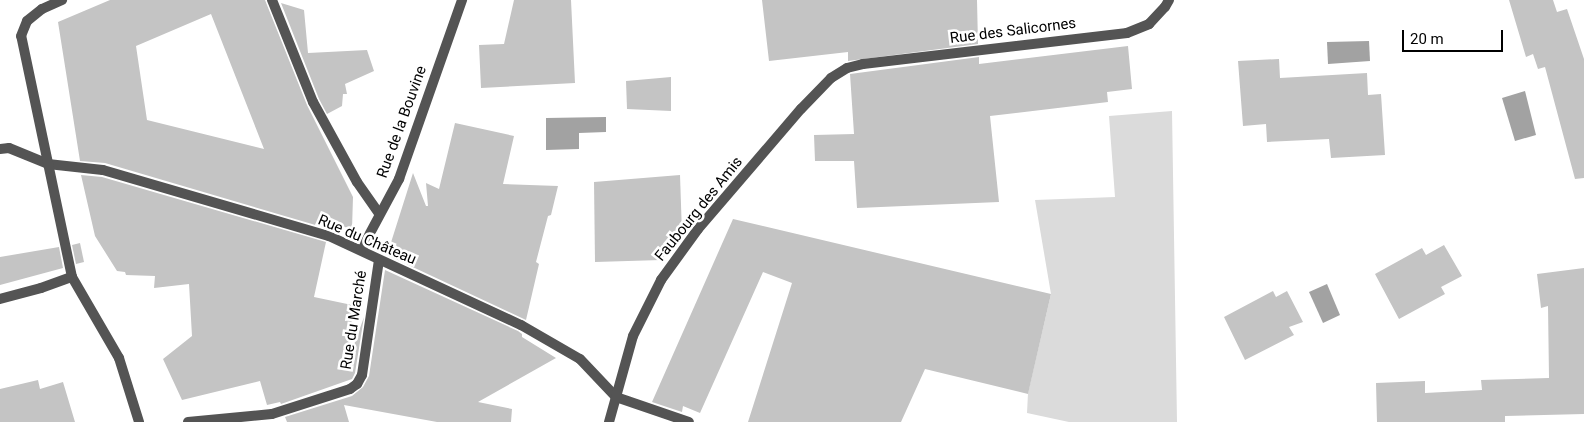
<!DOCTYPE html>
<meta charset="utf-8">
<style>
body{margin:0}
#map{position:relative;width:1584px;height:422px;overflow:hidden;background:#fff;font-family:Roboto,sans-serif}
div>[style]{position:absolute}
.green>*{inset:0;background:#dbdbdb}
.water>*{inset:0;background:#a2a2a2}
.building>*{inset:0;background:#c4c4c4}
.minor>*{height:10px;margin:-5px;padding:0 5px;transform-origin:5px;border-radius:5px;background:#545454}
.tertiary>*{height:10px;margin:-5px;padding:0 5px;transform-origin:5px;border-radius:5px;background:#545454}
span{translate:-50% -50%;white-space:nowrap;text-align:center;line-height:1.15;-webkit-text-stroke:5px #fff;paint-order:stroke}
.street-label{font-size:15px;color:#000}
.scale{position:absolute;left:1402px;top:30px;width:101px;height:22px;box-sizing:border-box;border:2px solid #000;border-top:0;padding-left:6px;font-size:15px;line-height:18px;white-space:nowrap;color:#000;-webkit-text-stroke:4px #fff;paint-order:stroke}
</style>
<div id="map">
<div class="green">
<div style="clip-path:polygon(1172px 111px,1177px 422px,1069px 422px,1027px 413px,1028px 393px,1051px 294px,1035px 200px,1115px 197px,1109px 116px)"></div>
</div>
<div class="water">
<div style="clip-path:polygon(1369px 41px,1370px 61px,1328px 64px,1327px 42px)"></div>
<div style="clip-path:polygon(1525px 91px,1536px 135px,1515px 141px,1502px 98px)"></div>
<div style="clip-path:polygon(606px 117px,606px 132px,579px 133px,579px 149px,546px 150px,546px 118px)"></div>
<div style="clip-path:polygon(1327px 284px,1340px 315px,1323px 323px,1309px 292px)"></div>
</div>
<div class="building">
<div style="clip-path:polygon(evenodd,110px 0,265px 0,307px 105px,353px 197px,352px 229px,330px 223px,329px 229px,105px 163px,80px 161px,58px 22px,110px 0,211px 14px,264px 149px,147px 120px,136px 46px,211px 14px)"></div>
<div style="clip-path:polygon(514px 0,571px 0,575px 83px,481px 88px,479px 45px,504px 44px)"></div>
<div style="clip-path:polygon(762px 0,977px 0,978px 44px,848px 61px,848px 52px,769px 61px)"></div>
<div style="clip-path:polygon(1509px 0,1553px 0,1557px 12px,1567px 9px,1584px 59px,1584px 178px,1575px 179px,1545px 67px,1538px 69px,1533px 54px,1526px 57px)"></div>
<div style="clip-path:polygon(281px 3px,304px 10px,308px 53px,367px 50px,374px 71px,345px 84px,347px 94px,343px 94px,342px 106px,327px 114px,319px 99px)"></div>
<div style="clip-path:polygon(1128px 46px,1132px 89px,1107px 92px,1108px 102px,990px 116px,999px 202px,857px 208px,854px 161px,815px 161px,814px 135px,854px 134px,850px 74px,979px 57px,979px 64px)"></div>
<div style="clip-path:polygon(1279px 59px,1280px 78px,1367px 73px,1368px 95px,1381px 94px,1385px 155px,1331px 158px,1329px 139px,1267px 142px,1266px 124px,1243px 126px,1238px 61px)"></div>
<div style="clip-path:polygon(671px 77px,671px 111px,627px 109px,626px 81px)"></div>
<div style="clip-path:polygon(455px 123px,514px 136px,503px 184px,558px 186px,551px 215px,548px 216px,536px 262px,539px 264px,526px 320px,387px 255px,413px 173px,426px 206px,428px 206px,426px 183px,439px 189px)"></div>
<div style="clip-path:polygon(81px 175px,102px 177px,326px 242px,314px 297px,352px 305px,351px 353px,364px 317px,355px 373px,352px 379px,281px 404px,280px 402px,267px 405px,260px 381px,182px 400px,163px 359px,192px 336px,189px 284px,154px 288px,155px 276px,126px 275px,125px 272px,117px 271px,95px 236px)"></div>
<div style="clip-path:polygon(680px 175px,682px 234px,661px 260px,595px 262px,594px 182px)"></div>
<div style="clip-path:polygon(733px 219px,1051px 294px,1028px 394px,925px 369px,901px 422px,748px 422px,792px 283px,763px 272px,700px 413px,683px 406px,682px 412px,652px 402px)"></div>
<div style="clip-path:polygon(80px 243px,84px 262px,76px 264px,72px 245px)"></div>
<div style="clip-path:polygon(1444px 245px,1462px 276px,1441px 287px,1445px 294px,1399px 319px,1375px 274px,1422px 248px,1426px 255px)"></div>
<div style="clip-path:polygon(59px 247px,63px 268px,0 285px,0 257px)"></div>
<div style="clip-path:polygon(1584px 268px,1584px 414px,1505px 416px,1505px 422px,1377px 422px,1376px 383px,1425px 381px,1425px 393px,1482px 390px,1481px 380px,1549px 378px,1548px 306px,1541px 308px,1537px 274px)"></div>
<div style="clip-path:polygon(385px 270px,518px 331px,522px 334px,522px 337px,556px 358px,478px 402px,512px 409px,511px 422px,437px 422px,344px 405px,349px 422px,287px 422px,285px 417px,352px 396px,363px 387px,369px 376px)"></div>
<div style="clip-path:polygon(1273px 291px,1276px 297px,1287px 291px,1303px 322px,1289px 327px,1294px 335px,1245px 360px,1224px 317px)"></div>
<div style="clip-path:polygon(38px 380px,40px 389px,63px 382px,75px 422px,0 422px,0 389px)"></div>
</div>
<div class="minor">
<div style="left:272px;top:0;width:110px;rotate:68.1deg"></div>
<div style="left:313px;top:102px;width:91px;rotate:61.2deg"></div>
<div style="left:357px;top:182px;width:38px;rotate:55deg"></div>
<div style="left:0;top:149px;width:9px;rotate:-6deg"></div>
<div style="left:9px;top:148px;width:42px;rotate:22.3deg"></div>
<div style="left:48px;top:164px;width:55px;rotate:6.2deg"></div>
<div style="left:103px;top:170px;width:235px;rotate:16.3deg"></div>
<div style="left:329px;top:236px;width:212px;rotate:24.9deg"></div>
<div style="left:521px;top:325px;width:68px;rotate:30deg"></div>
<div style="left:580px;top:359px;width:52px;rotate:46.5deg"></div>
<div style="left:616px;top:397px;width:77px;rotate:18.9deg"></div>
<div style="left:361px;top:250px;width:81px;rotate:-61.8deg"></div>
<div style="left:399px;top:179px;width:190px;rotate:-70.6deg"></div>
<div style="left:72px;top:277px;width:94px;rotate:59.9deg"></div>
<div style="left:119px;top:358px;width:67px;rotate:72.6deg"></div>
<div style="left:188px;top:422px;width:84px;rotate:-5.4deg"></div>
<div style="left:272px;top:414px;width:82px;rotate:-17.8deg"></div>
<div style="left:350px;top:389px;width:9px;rotate:-36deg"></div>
<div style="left:357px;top:384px;width:10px;rotate:-61deg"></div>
<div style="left:362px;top:375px;width:116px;rotate:-81.6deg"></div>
<div style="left:609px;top:422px;width:89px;rotate:-74.4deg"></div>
<div style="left:633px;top:336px;width:63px;rotate:-63.4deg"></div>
<div style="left:661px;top:280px;width:63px;rotate:-54deg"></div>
<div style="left:698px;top:229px;width:158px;rotate:-49.4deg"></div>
<div style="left:801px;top:109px;width:43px;rotate:-45.9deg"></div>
<div style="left:831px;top:78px;width:19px;rotate:-32deg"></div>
<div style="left:847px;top:68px;width:16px;rotate:-14deg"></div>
<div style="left:863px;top:64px;width:266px;rotate:-6.7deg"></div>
<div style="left:1127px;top:33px;width:24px;rotate:-22deg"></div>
<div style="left:1149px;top:24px;width:23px;rotate:-47deg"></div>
<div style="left:1165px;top:7px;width:8px;rotate:-60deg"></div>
</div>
<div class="tertiary">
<div style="left:0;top:299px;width:42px;rotate:-15deg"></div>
<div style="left:41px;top:288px;width:33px;rotate:-20deg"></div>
<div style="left:72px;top:277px;width:246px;rotate:-101.9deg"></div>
<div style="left:21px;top:36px;width:16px;rotate:-68deg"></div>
<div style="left:27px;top:21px;width:19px;rotate:-39deg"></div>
<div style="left:42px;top:9px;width:22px;rotate:-24deg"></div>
</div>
<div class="street-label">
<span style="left:1013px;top:31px;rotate:-7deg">Rue des Salicornes</span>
<span style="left:402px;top:122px;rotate:-70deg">Rue de la Bouvine</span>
<span style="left:699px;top:209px;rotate:-51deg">Faubourg des Amis</span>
<span style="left:367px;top:240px;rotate:23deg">Rue du Château</span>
<span style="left:354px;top:320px;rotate:-81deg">Rue du Marché</span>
</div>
<div class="scale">20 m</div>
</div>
